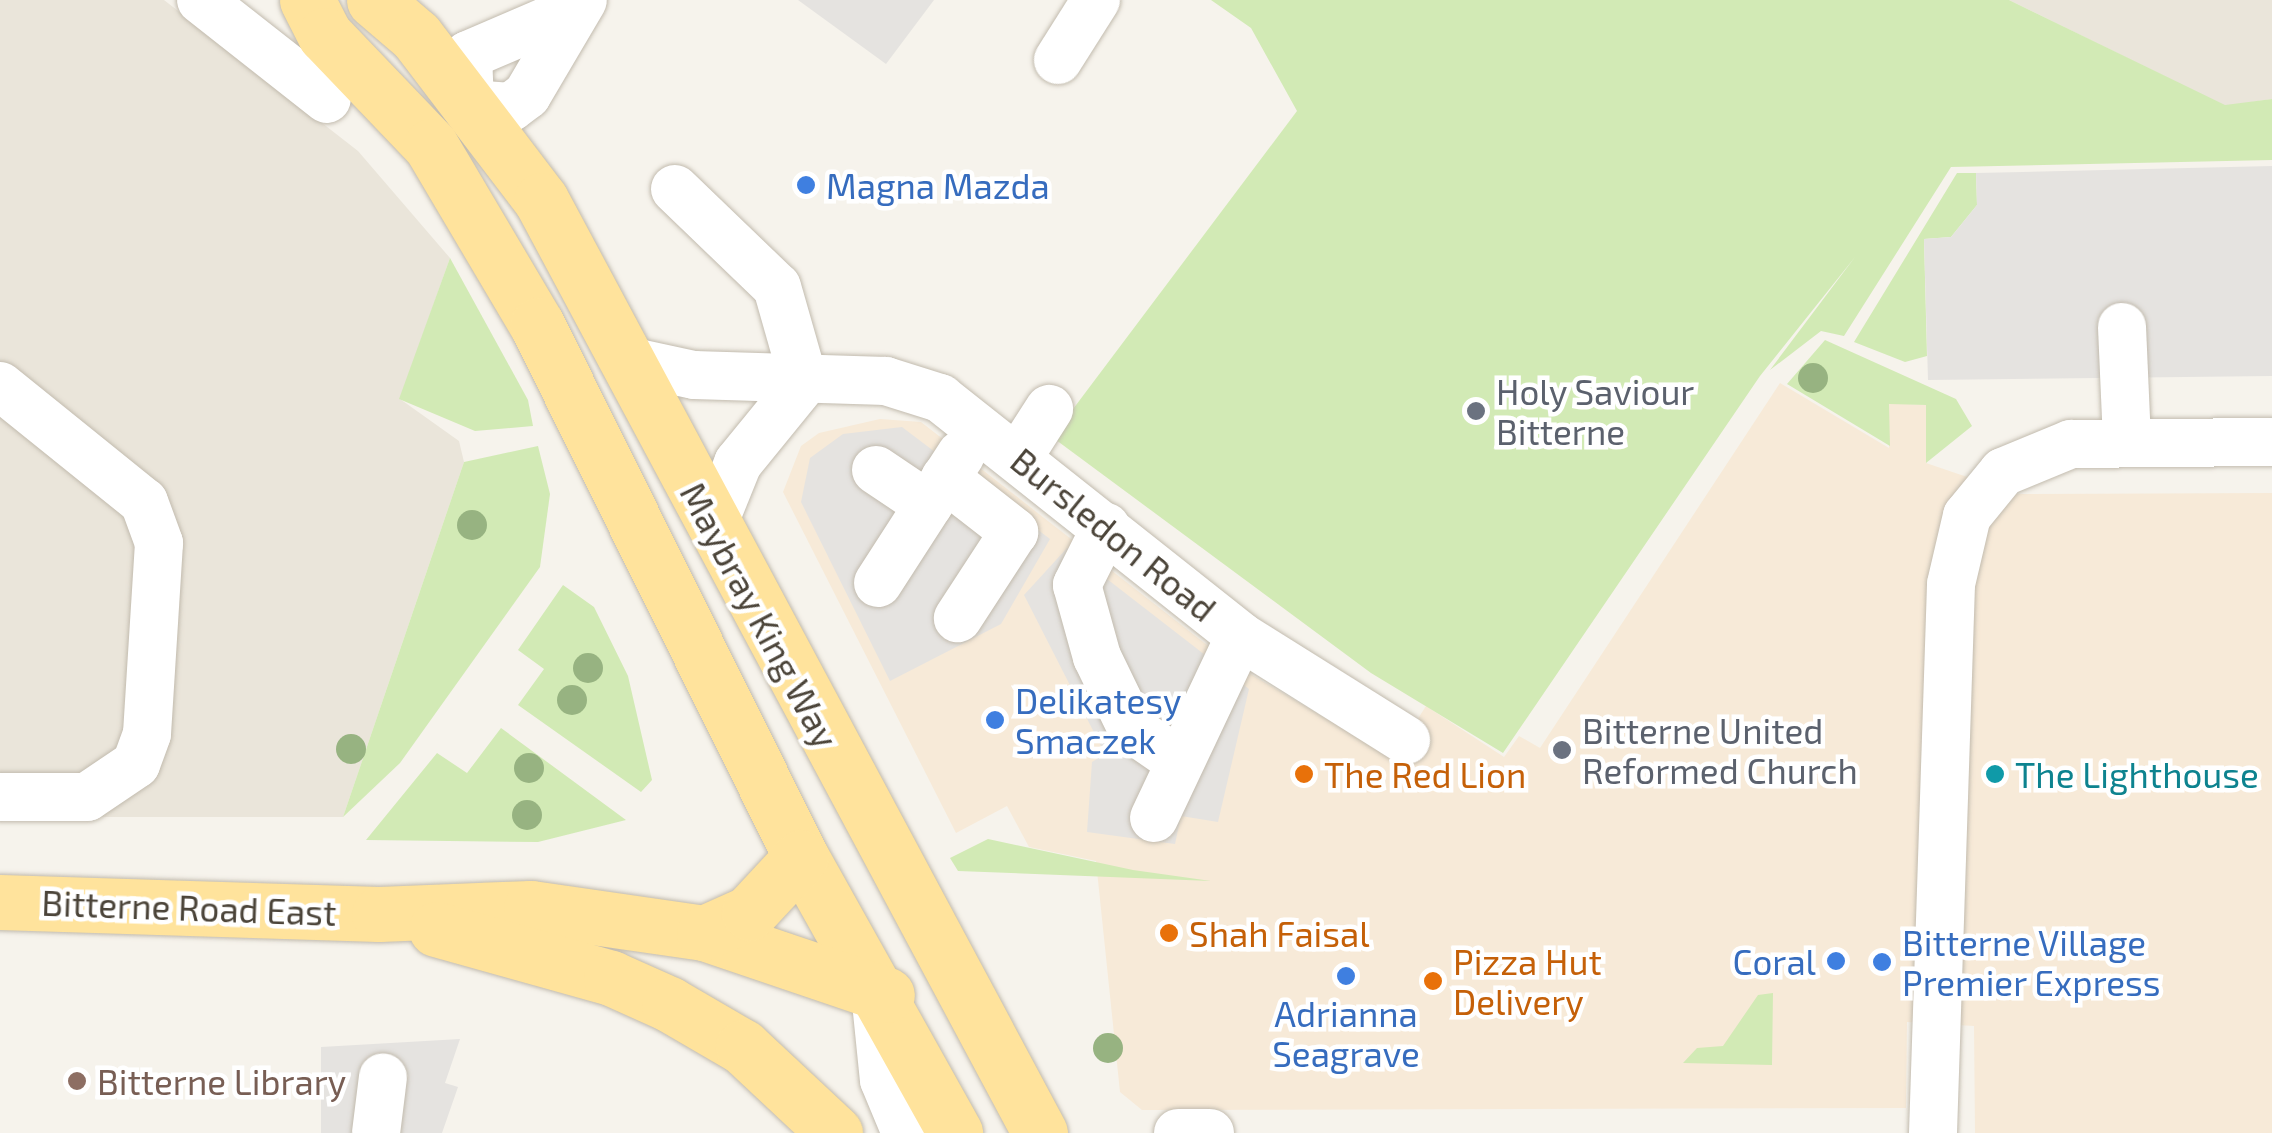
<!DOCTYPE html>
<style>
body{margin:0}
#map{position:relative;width:2272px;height:1133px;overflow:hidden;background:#f6f3ec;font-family:"Exo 2",sans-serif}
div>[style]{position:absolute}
.residential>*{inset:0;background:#eae5da}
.commercial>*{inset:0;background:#f7ead8}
.green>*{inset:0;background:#d2eab5}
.parking>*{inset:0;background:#e5e3e0}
.roads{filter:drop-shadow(0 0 2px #c2bbae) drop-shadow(0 0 2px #c2bbae)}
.minor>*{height:48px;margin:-24px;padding:0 24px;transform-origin:24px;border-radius:24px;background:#fff}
.major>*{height:55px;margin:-27.5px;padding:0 27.5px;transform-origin:27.5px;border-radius:27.5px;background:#ffe39c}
.trees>*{width:30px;height:30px;margin:-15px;border-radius:50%;background:#97b381}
.dots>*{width:28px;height:28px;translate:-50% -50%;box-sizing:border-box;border:5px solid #fff;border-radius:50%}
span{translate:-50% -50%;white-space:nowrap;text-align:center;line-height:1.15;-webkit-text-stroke:9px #fff;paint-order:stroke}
.shop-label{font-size:35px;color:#366cbe}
.left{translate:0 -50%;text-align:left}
.right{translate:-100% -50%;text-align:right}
.worship-label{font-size:35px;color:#5b616d}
.street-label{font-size:35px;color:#4b4439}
.food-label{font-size:35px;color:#c56008}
.culture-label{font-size:35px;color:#0d838f}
.education-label{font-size:35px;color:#785e54}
</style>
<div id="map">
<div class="residential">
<div style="clip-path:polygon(0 0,164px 0,358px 151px,450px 258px,400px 399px,459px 441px,464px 462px,343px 817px,0 817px)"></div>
<div style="clip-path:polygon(2009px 0,2272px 0,2272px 99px,2225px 106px)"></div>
</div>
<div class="commercial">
<div style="clip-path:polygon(1780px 383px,1889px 448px,1888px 403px,1927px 405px,1926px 463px,2017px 494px,2272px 493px,2272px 1133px,1975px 1133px,1974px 1026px,1907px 1022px,1906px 1108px,1142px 1110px,1120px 1092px,1096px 861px,1029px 847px,1007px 806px,956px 833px,783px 492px,801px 446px,819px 433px,880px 419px,921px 422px,1225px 659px,1393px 758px,1426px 706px,1504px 757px,1519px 736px,1540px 748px)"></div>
</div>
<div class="green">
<div style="clip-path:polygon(1211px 0,2009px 0,2225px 105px,2272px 99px,2272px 160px,1951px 167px,1844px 336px,1821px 331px,1770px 370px,1855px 257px,1760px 376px,1503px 753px,1371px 673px,1052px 437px,1297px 111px,1251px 28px)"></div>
<div style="clip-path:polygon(1957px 173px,1976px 173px,1977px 205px,1951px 237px,1924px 239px,1927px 356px,1905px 362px,1854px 342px)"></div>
<div style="clip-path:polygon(450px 258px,528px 400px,533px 426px,475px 431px,399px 399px)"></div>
<div style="clip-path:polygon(1825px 340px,1956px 399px,1972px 426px,1926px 463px,1926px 405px,1889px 404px,1890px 446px,1787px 384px)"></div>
<div style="clip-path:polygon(538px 446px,550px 494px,540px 567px,400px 763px,343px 817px,464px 462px)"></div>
<div style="clip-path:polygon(563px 585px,594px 607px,628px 676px,652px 780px,641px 792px,518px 705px,544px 669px,518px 650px)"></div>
<div style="clip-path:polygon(501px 728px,626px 820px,538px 842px,366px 840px,437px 753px,467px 773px)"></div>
<div style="clip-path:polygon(988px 839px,1133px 870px,1211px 881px,958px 871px,950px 858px)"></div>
<div style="clip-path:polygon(1773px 993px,1772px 1065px,1683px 1063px,1697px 1048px,1723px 1046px,1758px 995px)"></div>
</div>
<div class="parking">
<div style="clip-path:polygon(798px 0,934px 0,886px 64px)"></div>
<div style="clip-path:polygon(2272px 166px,2272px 376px,1928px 380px,1924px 239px,1951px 237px,1977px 205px,1976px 173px)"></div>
<div style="clip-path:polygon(902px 427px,1050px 539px,1001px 624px,890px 681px,801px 502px,810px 458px,843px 434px)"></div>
<div style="clip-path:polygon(1067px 548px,1249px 689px,1218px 822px,1181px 816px,1175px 844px,1087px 832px,1092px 762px,1105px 754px,1024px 595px)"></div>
<div style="clip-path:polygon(460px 1039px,445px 1083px,458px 1087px,442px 1133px,321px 1133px,321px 1047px)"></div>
</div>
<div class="roads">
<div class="minor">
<div style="left:201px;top:0;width:160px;rotate:38.2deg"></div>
<div style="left:1058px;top:60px;width:71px;rotate:-57.7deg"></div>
<div style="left:470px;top:104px;width:41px;rotate:4.2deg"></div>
<div style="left:511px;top:107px;width:20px;rotate:-37deg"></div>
<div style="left:527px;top:95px;width:110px;rotate:-59.5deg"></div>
<div style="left:470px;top:104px;width:49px;rotate:-92.3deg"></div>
<div style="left:468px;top:55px;width:114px;rotate:-23.2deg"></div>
<div style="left:675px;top:189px;width:141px;rotate:43.9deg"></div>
<div style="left:777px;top:287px;width:99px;rotate:74.1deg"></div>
<div style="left:2122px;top:327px;width:115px;rotate:87.5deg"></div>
<div style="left:624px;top:360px;width:72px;rotate:12.1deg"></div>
<div style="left:694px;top:375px;width:192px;rotate:1.8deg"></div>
<div style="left:886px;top:381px;width:57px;rotate:17.5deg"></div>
<div style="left:940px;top:398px;width:383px;rotate:38.4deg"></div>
<div style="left:1240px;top:636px;width:196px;rotate:32.1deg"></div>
<div style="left:0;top:386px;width:185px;rotate:38.9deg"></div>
<div style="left:144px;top:502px;width:44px;rotate:69.9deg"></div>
<div style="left:159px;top:543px;width:191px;rotate:93.6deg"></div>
<div style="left:147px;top:734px;width:32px;rotate:110deg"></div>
<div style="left:136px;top:764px;width:59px;rotate:146deg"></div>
<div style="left:87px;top:797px;width:87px;rotate:180deg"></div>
<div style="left:1019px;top:456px;width:56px;rotate:-57.4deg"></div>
<div style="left:876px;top:470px;width:63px;rotate:33.9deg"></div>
<div style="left:945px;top:478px;width:88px;rotate:38deg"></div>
<div style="left:1014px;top:532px;width:103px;rotate:123.1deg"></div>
<div style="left:713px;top:525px;width:67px;rotate:-68deg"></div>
<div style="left:738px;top:463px;width:104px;rotate:-50.8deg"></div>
<div style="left:1106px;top:527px;width:65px;rotate:116.6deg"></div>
<div style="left:1077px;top:585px;width:75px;rotate:74.5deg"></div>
<div style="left:1097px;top:657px;width:80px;rotate:64.1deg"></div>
<div style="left:1132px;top:729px;width:58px;rotate:34.5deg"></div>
<div style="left:878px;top:583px;width:153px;rotate:-57.2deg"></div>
<div style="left:1154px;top:818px;width:201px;rotate:-64.7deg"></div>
<div style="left:875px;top:992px;width:88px;rotate:84.2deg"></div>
<div style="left:884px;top:1080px;width:57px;rotate:67.5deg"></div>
<div style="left:376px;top:1133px;width:56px;rotate:-82.9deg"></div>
<div style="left:1178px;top:1133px;width:32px"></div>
<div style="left:1933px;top:1133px;width:549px;rotate:-88.12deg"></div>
<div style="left:1951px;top:584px;width:70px;rotate:-76.8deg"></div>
<div style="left:1967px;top:516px;width:57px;rotate:-50.7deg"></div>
<div style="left:2003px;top:472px;width:74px;rotate:-22.4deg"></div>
<div style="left:2071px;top:444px;width:201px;rotate:-0.6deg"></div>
</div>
<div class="major">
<div style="left:307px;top:0;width:39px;rotate:63deg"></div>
<div style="left:325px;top:35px;width:153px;rotate:46.3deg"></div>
<div style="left:431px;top:146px;width:208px;rotate:59.4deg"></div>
<div style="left:537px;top:325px;width:594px;rotate:63.61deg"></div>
<div style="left:801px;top:857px;width:316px;rotate:60.8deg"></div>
<div style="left:374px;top:0;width:55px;rotate:40.6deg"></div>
<div style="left:416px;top:36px;width:206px;rotate:52.7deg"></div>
<div style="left:541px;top:200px;width:1058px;rotate:61.86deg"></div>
<div style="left:0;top:902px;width:379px;rotate:1.8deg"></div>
<div style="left:379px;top:914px;width:152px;rotate:-2.3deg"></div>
<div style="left:531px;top:908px;width:175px;rotate:8.2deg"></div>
<div style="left:704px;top:933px;width:193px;rotate:18.7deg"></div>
<div style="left:436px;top:929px;width:182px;rotate:15.6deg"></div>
<div style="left:611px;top:978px;width:64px;rotate:24.1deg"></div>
<div style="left:669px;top:1004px;width:86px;rotate:30.2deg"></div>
<div style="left:743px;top:1047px;width:126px;rotate:43.1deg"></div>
<div style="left:704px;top:933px;width:49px;rotate:-24deg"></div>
<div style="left:749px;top:913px;width:76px;rotate:-47.1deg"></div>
</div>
</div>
<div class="trees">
<div style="left:1813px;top:378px"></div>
<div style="left:472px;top:525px"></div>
<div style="left:588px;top:668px"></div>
<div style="left:572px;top:700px"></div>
<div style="left:351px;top:749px"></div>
<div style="left:529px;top:768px"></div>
<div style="left:527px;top:815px"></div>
<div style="left:1108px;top:1048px"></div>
</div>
<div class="dots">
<div style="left:806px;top:185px;background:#3f7fe0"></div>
<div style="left:1476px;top:411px;background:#6b7280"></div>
<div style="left:995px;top:720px;background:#3f7fe0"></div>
<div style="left:1562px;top:750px;background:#6b7280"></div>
<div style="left:1304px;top:774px;background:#e8710a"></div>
<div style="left:1995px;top:774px;background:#0f9aa8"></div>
<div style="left:1169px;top:933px;background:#e8710a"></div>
<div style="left:1836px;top:961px;background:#3f7fe0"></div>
<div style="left:1882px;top:962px;background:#3f7fe0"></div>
<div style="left:1346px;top:976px;background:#3f7fe0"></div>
<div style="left:1433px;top:981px;background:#e8710a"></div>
<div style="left:77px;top:1081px;background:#8d6e63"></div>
</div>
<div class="shop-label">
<span class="left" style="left:826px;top:185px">Magna Mazda</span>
<span class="left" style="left:1015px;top:720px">Delikatesy<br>Smaczek</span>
<span class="left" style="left:1902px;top:962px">Bitterne Village<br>Premier Express</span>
<span class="right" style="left:1816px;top:961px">Coral</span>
<span style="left:1346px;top:1033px">Adrianna<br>Seagrave</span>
</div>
<div class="worship-label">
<span class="left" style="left:1496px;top:411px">Holy Saviour<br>Bitterne</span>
<span class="left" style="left:1582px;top:750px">Bitterne United<br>Reformed Church</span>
</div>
<div class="street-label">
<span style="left:1114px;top:534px;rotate:39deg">Bursledon Road</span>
<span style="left:760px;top:615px;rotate:62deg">Maybray King Way</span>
<span style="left:189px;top:907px;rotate:2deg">Bitterne Road East</span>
</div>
<div class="food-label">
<span class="left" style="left:1324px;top:774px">The Red Lion</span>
<span class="left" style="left:1189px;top:933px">Shah Faisal</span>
<span class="left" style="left:1453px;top:981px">Pizza Hut<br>Delivery</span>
</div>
<div class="culture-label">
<span class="left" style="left:2015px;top:774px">The Lighthouse</span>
</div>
<div class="education-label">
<span class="left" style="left:97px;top:1081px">Bitterne Library</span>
</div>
</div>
